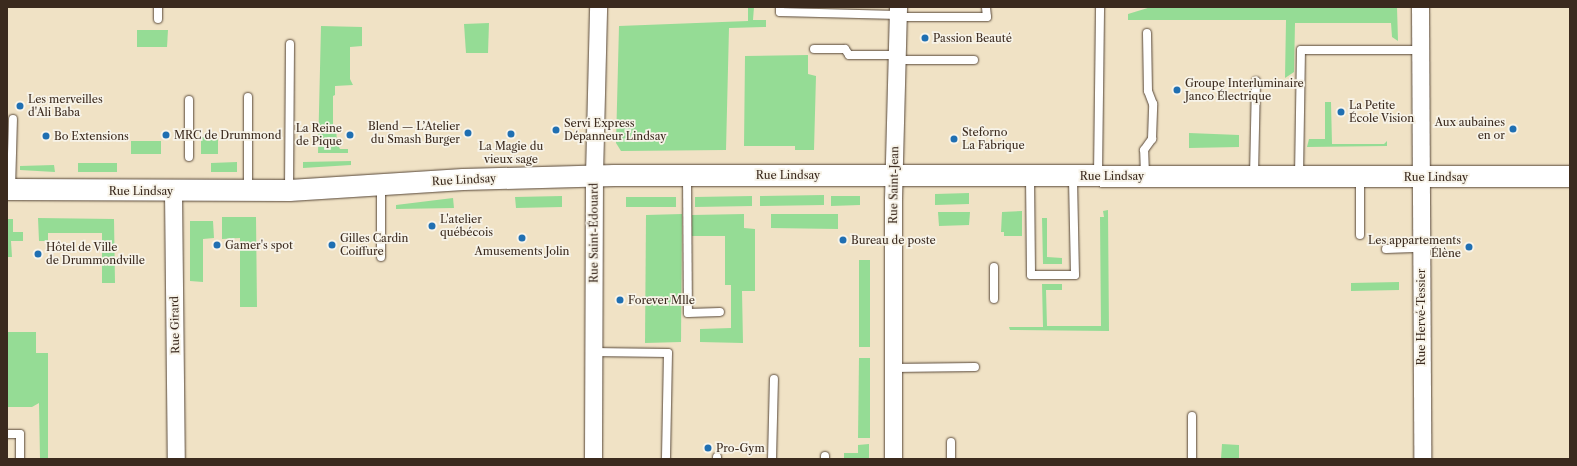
<!DOCTYPE html>
<meta charset="utf-8">
<style>
body{margin:0}
#map{position:relative;width:1577px;height:466px;overflow:hidden;background:#f0e2c5;font-family:"Libre Caslon Text",serif}
div>[style]{position:absolute}
.green>*{inset:0;background:#95dc95}
.roads{filter:drop-shadow(0 0 1px #564637) drop-shadow(0 0 1px #564637)}
.service>*{height:8px;margin:-4px;padding:0 4px;transform-origin:4px;border-radius:4px;background:#fff}
.minor>*{height:17px;margin:-8.5px;padding:0 8.5px;transform-origin:8.5px;border-radius:8.5px;background:#fff}
.tertiary>*{height:21px;margin:-10.5px;padding:0 10.5px;transform-origin:10.5px;border-radius:10.5px;background:#fff}
.dots>*{width:11px;height:11px;translate:-50% -50%;box-sizing:border-box;border:2px solid #f7f3e8;border-radius:50%}
span{translate:-50% -50%;white-space:nowrap;text-align:center;line-height:1.15;-webkit-text-stroke:3.5px #f7f3e8;paint-order:stroke}
.poi-label{font-size:11px;color:#3b2a1e}
.left{translate:0 -50%;text-align:left}
.right{translate:-100% -50%;text-align:right}
.street-label{font-size:11px;color:#3b2a1e}
.frame{position:absolute;inset:0;border:8px solid #3b2a1e;pointer-events:none}
</style>
<div id="map">
<div class="green">
<div style="clip-path:polygon(748px 7px,754px 7px,753px 20px,766px 20px,766px 27px,729px 28px,726px 150px,621px 151px,616px 143px,619px 26px,748px 21px)"></div>
<div style="clip-path:polygon(1151px 7px,1397px 7px,1398px 41px,1392px 37px,1391px 23px,1295px 23px,1294px 72px,1285px 78px,1286px 20px,1128px 20px,1128px 14px)"></div>
<div style="clip-path:polygon(489px 23px,488px 53px,466px 53px,464px 24px)"></div>
<div style="clip-path:polygon(321px 26px,362px 27px,362px 46px,350px 47px,350px 79px,353px 85px,335px 86px,335px 95px,333px 96px,333px 127px,336px 127px,337px 143px,340px 149px,348px 149px,348px 153px,318px 153px)"></div>
<div style="clip-path:polygon(137px 30px,168px 30px,167px 47px,137px 47px)"></div>
<div style="clip-path:polygon(808px 55px,808px 74px,816px 76px,814px 150px,795px 150px,795px 146px,744px 146px,745px 56px)"></div>
<div style="clip-path:polygon(1325px 102px,1331px 102px,1332px 144px,1384px 144px,1387px 141px,1387px 146px,1307px 147px,1309px 139px,1325px 139px)"></div>
<div style="clip-path:polygon(1189px 133px,1239px 135px,1239px 147px,1189px 148px)"></div>
<div style="clip-path:polygon(201px 137px,218px 137px,218px 154px,201px 154px)"></div>
<div style="clip-path:polygon(131px 141px,161px 141px,161px 154px,131px 154px)"></div>
<div style="clip-path:polygon(351px 161px,351px 165px,303px 168px,303px 162px)"></div>
<div style="clip-path:polygon(237px 162px,237px 172px,211px 172px,211px 163px)"></div>
<div style="clip-path:polygon(78px 163px,117px 163px,117px 172px,78px 172px)"></div>
<div style="clip-path:polygon(54px 165px,55px 172px,20px 170px,20px 166px)"></div>
<div style="clip-path:polygon(969px 193px,969px 204px,935px 205px,935px 194px)"></div>
<div style="clip-path:polygon(824px 195px,824px 205px,760px 206px,760px 196px)"></div>
<div style="clip-path:polygon(562px 196px,562px 207px,516px 208px,515px 197px)"></div>
<div style="clip-path:polygon(752px 196px,752px 206px,695px 207px,695px 197px)"></div>
<div style="clip-path:polygon(831px 196px,860px 196px,860px 205px,831px 206px)"></div>
<div style="clip-path:polygon(626px 197px,676px 197px,676px 207px,626px 207px)"></div>
<div style="clip-path:polygon(453px 198px,454px 208px,396px 209px,396px 205px)"></div>
<div style="clip-path:polygon(1108px 210px,1109px 331px,1010px 330px,1009px 327px,1043px 327px,1042px 284px,1062px 284px,1062px 290px,1046px 290px,1047px 326px,1101px 326px,1100px 217px,1104px 217px,1103px 211px)"></div>
<div style="clip-path:polygon(1022px 211px,1022px 236px,1004px 236px,1004px 232px,1001px 232px,1002px 212px)"></div>
<div style="clip-path:polygon(938px 212px,970px 212px,969px 225px,939px 226px)"></div>
<div style="clip-path:polygon(682px 214px,681px 342px,645px 343px,646px 215px)"></div>
<div style="clip-path:polygon(744px 214px,744px 228px,755px 229px,755px 291px,742px 291px,743px 343px,700px 342px,700px 329px,731px 328px,731px 285px,725px 285px,725px 236px,692px 236px,692px 215px)"></div>
<div style="clip-path:polygon(771px 214px,838px 214px,838px 229px,771px 228px)"></div>
<div style="clip-path:polygon(222px 217px,256px 217px,257px 307px,240px 307px,240px 238px,222px 239px)"></div>
<div style="clip-path:polygon(38px 218px,114px 219px,115px 283px,102px 283px,102px 233px,48px 233px,48px 241px,39px 241px)"></div>
<div style="clip-path:polygon(1042px 218px,1047px 218px,1047px 257px,1062px 258px,1062px 264px,1043px 264px)"></div>
<div style="clip-path:polygon(7px 219px,13px 219px,13px 232px,23px 232px,23px 241px,11px 241px,12px 257px,7px 257px)"></div>
<div style="clip-path:polygon(190px 221px,213px 221px,214px 238px,203px 239px,203px 282px,190px 281px)"></div>
<div style="clip-path:polygon(859px 260px,870px 260px,870px 347px,859px 347px)"></div>
<div style="clip-path:polygon(1399px 282px,1399px 290px,1351px 291px,1351px 283px)"></div>
<div style="clip-path:polygon(7px 332px,36px 332px,36px 353px,48px 353px,48px 459px,40px 459px,39px 403px,32px 407px,7px 407px)"></div>
<div style="clip-path:polygon(859px 358px,870px 358px,870px 438px,858px 438px)"></div>
<div style="clip-path:polygon(869px 444px,869px 459px,844px 459px,844px 453px,858px 453px,858px 445px)"></div>
<div style="clip-path:polygon(1222px 444px,1239px 445px,1239px 459px,1221px 459px)"></div>
</div>
<div class="roads">
<div class="service">
<div style="left:158px;top:7px;width:12px;rotate:90deg"></div>
<div style="left:780px;top:7px;width:5px;rotate:90deg"></div>
<div style="left:780px;top:12px;width:118px;rotate:1.5deg"></div>
<div style="left:898px;top:17px;width:89px"></div>
<div style="left:987px;top:17px;width:10px;rotate:-96deg"></div>
<div style="left:814px;top:49px;width:31px"></div>
<div style="left:845px;top:49px;width:7px;rotate:56deg"></div>
<div style="left:849px;top:55px;width:48px"></div>
<div style="left:897px;top:60px;width:77px"></div>
<div style="left:248px;top:97px;width:92px;rotate:90deg"></div>
<div style="left:189px;top:100px;width:57px;rotate:90deg"></div>
<div style="left:1098px;top:175px;width:168px;rotate:-89.3deg"></div>
<div style="left:1145px;top:175px;width:25px;rotate:-92deg"></div>
<div style="left:1144px;top:150px;width:14px;rotate:-54deg"></div>
<div style="left:1152px;top:139px;width:35px;rotate:-88deg"></div>
<div style="left:1153px;top:104px;width:14px;rotate:-111deg"></div>
<div style="left:1148px;top:91px;width:58px;rotate:-91deg"></div>
<div style="left:687px;top:176px;width:137px;rotate:89.6deg"></div>
<div style="left:688px;top:313px;width:32px;rotate:-2deg"></div>
<div style="left:1254px;top:176px;width:95px;rotate:-88.8deg"></div>
<div style="left:1299px;top:176px;width:126px;rotate:-89.1deg"></div>
<div style="left:1301px;top:50px;width:119px"></div>
<div style="left:1030px;top:177px;width:98px;rotate:89.4deg"></div>
<div style="left:1031px;top:275px;width:44px"></div>
<div style="left:1075px;top:275px;width:99px;rotate:-91.2deg"></div>
<div style="left:1360px;top:177px;width:58px;rotate:90deg"></div>
<div style="left:381px;top:184px;width:73px;rotate:90deg"></div>
<div style="left:11px;top:189px;width:70px;rotate:-88.4deg"></div>
<div style="left:289px;top:189px;width:145px;rotate:-89.6deg"></div>
<div style="left:1386px;top:249px;width:35px;rotate:-2deg"></div>
<div style="left:994px;top:299px;width:32px;rotate:-90deg"></div>
<div style="left:593px;top:352px;width:75px;rotate:0.8deg"></div>
<div style="left:668px;top:353px;width:106px;rotate:91.1deg"></div>
<div style="left:893px;top:368px;width:82px;rotate:-0.7deg"></div>
<div style="left:7px;top:434px;width:13px"></div>
<div style="left:20px;top:434px;width:25px;rotate:90deg"></div>
<div style="left:825px;top:456px;width:3px;rotate:90deg"></div>
<div style="left:717px;top:457px;width:2px;rotate:90deg"></div>
<div style="left:772px;top:459px;width:80px;rotate:-88.6deg"></div>
<div style="left:951px;top:459px;width:17px;rotate:-90deg"></div>
<div style="left:1192px;top:459px;width:43px;rotate:-90deg"></div>
</div>
<div class="minor">
<div style="left:1420px;top:7px;width:452px;rotate:89.7deg"></div>
<div style="left:173px;top:191px;width:268px;rotate:89.4deg"></div>
<div style="left:593px;top:459px;width:284px;rotate:-89.8deg"></div>
<div style="left:594px;top:175px;width:168px;rotate:-88.6deg"></div>
<div style="left:893px;top:459px;width:260px;rotate:-90deg"></div>
<div style="left:893px;top:199px;width:192px;rotate:-88.5deg"></div>
</div>
<div class="tertiary">
<div style="left:7px;top:189px;width:282px;rotate:0.2deg"></div>
<div style="left:289px;top:190px;width:174px;rotate:-3.6deg"></div>
<div style="left:463px;top:179px;width:151px;rotate:-1.5deg"></div>
<div style="left:614px;top:175px;width:956px;rotate:0.06deg"></div>
</div>
</div>
<div class="dots">
<div style="left:925px;top:38px;background:#1f6fb2"></div>
<div style="left:1177px;top:90px;background:#1f6fb2"></div>
<div style="left:20px;top:106px;background:#1f6fb2"></div>
<div style="left:1341px;top:112px;background:#1f6fb2"></div>
<div style="left:1513px;top:129px;background:#1f6fb2"></div>
<div style="left:556px;top:130px;background:#1f6fb2"></div>
<div style="left:468px;top:133px;background:#1f6fb2"></div>
<div style="left:511px;top:134px;background:#1f6fb2"></div>
<div style="left:166px;top:135px;background:#1f6fb2"></div>
<div style="left:350px;top:135px;background:#1f6fb2"></div>
<div style="left:46px;top:136px;background:#1f6fb2"></div>
<div style="left:954px;top:139px;background:#1f6fb2"></div>
<div style="left:432px;top:226px;background:#1f6fb2"></div>
<div style="left:522px;top:238px;background:#1f6fb2"></div>
<div style="left:843px;top:240px;background:#1f6fb2"></div>
<div style="left:217px;top:245px;background:#1f6fb2"></div>
<div style="left:332px;top:245px;background:#1f6fb2"></div>
<div style="left:1469px;top:247px;background:#1f6fb2"></div>
<div style="left:38px;top:254px;background:#1f6fb2"></div>
<div style="left:620px;top:300px;background:#1f6fb2"></div>
<div style="left:708px;top:448px;background:#1f6fb2"></div>
</div>
<div class="poi-label">
<span class="left" style="left:933px;top:38px">Passion Beauté</span>
<span class="left" style="left:1185px;top:90px">Groupe Interluminaire<br>Janco Électrique</span>
<span class="left" style="left:28px;top:106px">Les merveilles<br>d'Ali Baba</span>
<span class="left" style="left:1349px;top:112px">La Petite<br>École Vision</span>
<span class="right" style="left:1505px;top:129px">Aux aubaines<br>en or</span>
<span class="left" style="left:564px;top:130px">Servi Express<br>Dépanneur Lindsay</span>
<span class="right" style="left:460px;top:133px">Blend — L’Atelier<br>du Smash Burger</span>
<span class="right" style="left:342px;top:135px">La Reine<br>de Pique</span>
<span class="left" style="left:962px;top:139px">Steforno<br>La Fabrique</span>
<span class="left" style="left:174px;top:135px">MRC de Drummond</span>
<span class="left" style="left:54px;top:136px">Bo Extensions</span>
<span style="left:511px;top:153px">La Magie du<br>vieux sage</span>
<span class="left" style="left:440px;top:226px">L'atelier<br>québécois</span>
<span class="left" style="left:340px;top:245px">Gilles Cardin<br>Coiffure</span>
<span class="left" style="left:851px;top:240px">Bureau de poste</span>
<span class="right" style="left:1461px;top:247px">Les appartements<br>Élène</span>
<span class="left" style="left:225px;top:245px">Gamer's spot</span>
<span class="left" style="left:46px;top:254px">Hôtel de Ville<br>de Drummondville</span>
<span style="left:522px;top:251px">Amusements Jolin</span>
<span class="left" style="left:628px;top:300px">Forever Mlle</span>
<span class="left" style="left:716px;top:448px">Pro-Gym</span>
</div>
<div class="street-label">
<span style="left:788px;top:175px">Rue Lindsay</span>
<span style="left:1112px;top:176px">Rue Lindsay</span>
<span style="left:1436px;top:177px">Rue Lindsay</span>
<span style="left:464px;top:180px;rotate:-3deg">Rue Lindsay</span>
<span style="left:894px;top:185px;rotate:-89deg">Rue Saint-Jean</span>
<span style="left:141px;top:191px">Rue Lindsay</span>
<span style="left:594px;top:233px;rotate:-90deg">Rue Saint-Édouard</span>
<span style="left:1421px;top:317px;rotate:-90deg">Rue Hervé-Tessier</span>
<span style="left:175px;top:325px;rotate:-91deg">Rue Girard</span>
</div>
<div class="frame"></div>
</div>
